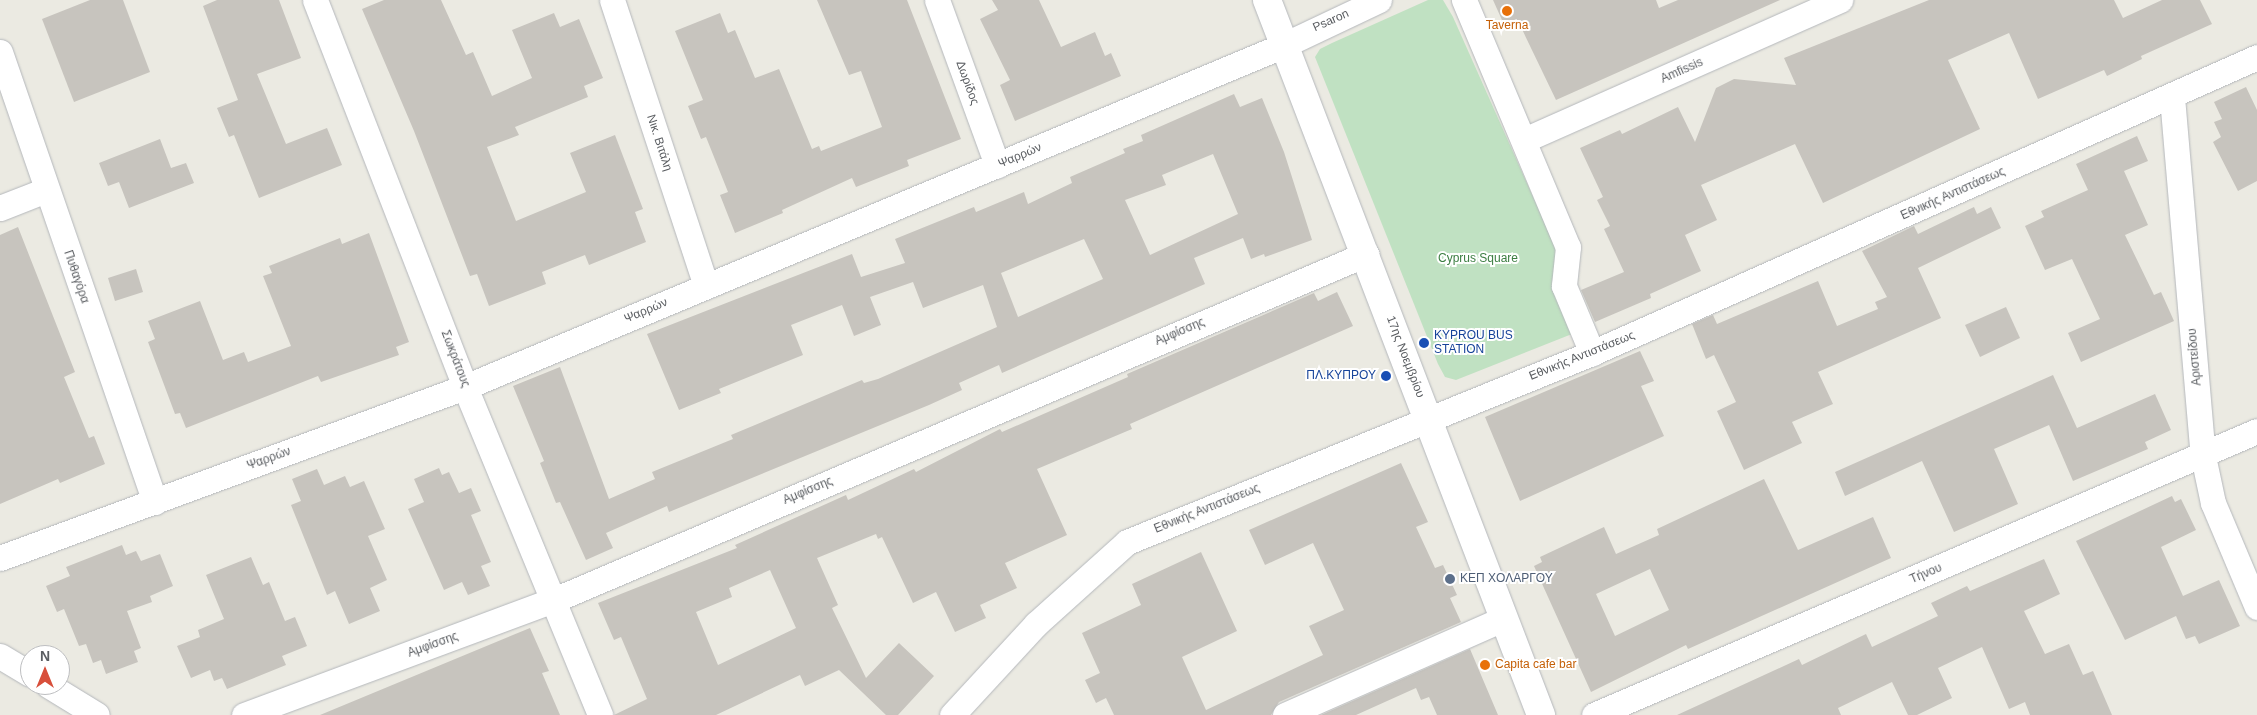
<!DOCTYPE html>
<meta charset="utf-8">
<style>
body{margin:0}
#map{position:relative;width:2257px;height:715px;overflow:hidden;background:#ebeae2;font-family:Helvetica,sans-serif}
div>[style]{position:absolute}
.green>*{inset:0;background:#c0e1c2}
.building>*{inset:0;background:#c7c4be}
.roads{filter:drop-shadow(0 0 1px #b4b7bb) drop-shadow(0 0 1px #b4b7bb)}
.street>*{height:25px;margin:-12.5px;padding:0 12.5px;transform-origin:12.5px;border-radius:12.5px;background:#fff}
.secondary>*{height:28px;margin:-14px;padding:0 14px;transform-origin:14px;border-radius:14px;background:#fff}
.dots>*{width:14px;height:14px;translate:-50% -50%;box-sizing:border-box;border:2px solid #fff;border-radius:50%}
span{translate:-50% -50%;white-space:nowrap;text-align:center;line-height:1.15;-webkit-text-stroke:4px #fff;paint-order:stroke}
.street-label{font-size:12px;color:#5a5d61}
.food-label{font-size:12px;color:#c56008}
.left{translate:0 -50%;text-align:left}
.park-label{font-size:12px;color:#3c7e42}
.transit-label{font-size:12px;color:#164399}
.right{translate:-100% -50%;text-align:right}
.service-label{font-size:12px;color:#4e5e75}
.north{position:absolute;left:20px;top:645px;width:50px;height:50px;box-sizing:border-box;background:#fff;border:1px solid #bdbec0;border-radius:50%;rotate:0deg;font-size:14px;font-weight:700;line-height:20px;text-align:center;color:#5a5d61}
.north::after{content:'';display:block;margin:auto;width:18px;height:22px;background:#d84f3b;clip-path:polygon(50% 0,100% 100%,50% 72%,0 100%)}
</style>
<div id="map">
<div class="green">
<div style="clip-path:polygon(1428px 0,1443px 0,1453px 17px,1559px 255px,1577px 332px,1456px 380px,1445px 377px,1438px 364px,1315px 57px,1320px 49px,1332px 43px)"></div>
</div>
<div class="building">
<div style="clip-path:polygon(90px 0,123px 0,150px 72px,74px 102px,42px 19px)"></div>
<div style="clip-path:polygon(217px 0,279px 0,301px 58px,257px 74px,286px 144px,327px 128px,342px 165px,259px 198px,234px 135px,229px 137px,217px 108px,238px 100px,203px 6px)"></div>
<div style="clip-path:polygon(384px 0,441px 0,466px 55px,473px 52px,492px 96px,532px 78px,512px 30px,554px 13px,560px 27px,579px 19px,603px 78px,584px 86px,588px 97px,515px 127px,519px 135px,487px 147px,516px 221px,586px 192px,570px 153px,615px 135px,643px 209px,635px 212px,646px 242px,589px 265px,585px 255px,542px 272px,546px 284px,489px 306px,477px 274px,470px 276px,414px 131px,362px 9px)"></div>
<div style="clip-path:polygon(817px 0,907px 0,961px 139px,907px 160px,909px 166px,856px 187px,852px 178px,782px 210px,783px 213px,735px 233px,720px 195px,728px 192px,706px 137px,701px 139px,688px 106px,703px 100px,675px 31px,720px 13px,728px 33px,735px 30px,755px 78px,779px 69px,812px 149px,819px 146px,821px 151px,882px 127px,861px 71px,849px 75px)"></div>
<div style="clip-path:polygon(992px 0,1039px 0,1061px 47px,1095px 32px,1105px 56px,1111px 53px,1121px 76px,1015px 121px,1000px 85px,1010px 80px,980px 19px,998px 10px)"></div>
<div style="clip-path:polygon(1493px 0,1656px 0,1659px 8px,1678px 0,1780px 0,1556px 100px,1519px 23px,1506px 29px)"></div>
<div style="clip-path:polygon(1929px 0,2114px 0,2123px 18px,2162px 0,2200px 0,2212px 24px,2141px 56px,2142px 59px,2107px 76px,2104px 70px,2038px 99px,2009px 33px,1948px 60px,1980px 129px,1823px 203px,1795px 144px,1701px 185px,1717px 220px,1685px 235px,1701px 271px,1650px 294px,1651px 298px,1595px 322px,1581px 290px,1624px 272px,1604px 229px,1610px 226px,1597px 200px,1603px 197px,1580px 148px,1620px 130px,1622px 134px,1678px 107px,1695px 142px,1716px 88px,1734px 79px,1796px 85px,1784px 58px)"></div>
<div style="clip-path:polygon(2246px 87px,2257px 110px,2257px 181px,2238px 191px,2213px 142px,2221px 137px,2214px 122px,2222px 119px,2214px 102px)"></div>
<div style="clip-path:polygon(evenodd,1234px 94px,1240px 107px,1262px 98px,1284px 152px,1312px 240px,1265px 257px,1264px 254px,1251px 259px,1243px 238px,1194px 258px,1205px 284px,1002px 373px,999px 365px,959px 383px,962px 390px,929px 405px,669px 512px,667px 506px,606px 533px,613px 548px,586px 560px,560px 502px,556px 503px,540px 463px,544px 461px,513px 386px,560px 367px,609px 499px,655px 479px,652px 472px,733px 439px,731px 435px,862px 380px,864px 383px,878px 379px,997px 327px,983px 285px,923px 308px,913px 282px,870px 297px,881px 325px,854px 336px,842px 305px,791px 325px,803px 355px,719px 389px,721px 393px,679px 410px,647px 334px,852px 254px,861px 277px,905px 263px,895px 239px,974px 207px,976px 212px,1024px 192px,1028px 204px,1072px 183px,1070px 177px,1125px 153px,1123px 149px,1143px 141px,1141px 135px,1234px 94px,1213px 154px,1238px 214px,1150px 255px,1125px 200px,1166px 185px,1162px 175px,1213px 154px,1234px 94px,1084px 239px,1103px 279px,1018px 317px,1001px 273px,1084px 239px)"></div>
<div style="clip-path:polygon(2137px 136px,2148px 161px,2124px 171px,2148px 225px,2125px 235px,2154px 295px,2161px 292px,2174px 321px,2081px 362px,2068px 333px,2100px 319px,2072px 259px,2045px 270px,2025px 226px,2044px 217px,2041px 211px,2088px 190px,2076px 164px)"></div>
<div style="clip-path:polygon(160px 139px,171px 168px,186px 163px,194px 183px,129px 208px,119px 182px,108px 186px,99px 163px)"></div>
<div style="clip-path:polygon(1974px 207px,1977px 214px,1991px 207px,2001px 228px,1918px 268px,1941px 318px,1818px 372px,1833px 404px,1792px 422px,1802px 443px,1744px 470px,1717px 411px,1736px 402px,1714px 355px,1706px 359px,1692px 324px,1713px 315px,1717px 324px,1818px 281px,1837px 326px,1878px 309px,1875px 302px,1887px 297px,1862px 251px,1914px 226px,1918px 234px)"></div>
<div style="clip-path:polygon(18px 227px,75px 372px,64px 377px,89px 438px,94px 436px,105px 464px,60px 483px,58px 479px,0 504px,0 235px)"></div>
<div style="clip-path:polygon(369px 233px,409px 342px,396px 347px,399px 355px,321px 382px,318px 376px,186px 428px,180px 413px,175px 414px,148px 342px,155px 339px,148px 321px,200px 301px,223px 360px,244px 352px,248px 362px,291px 346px,263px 276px,272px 273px,269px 266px,340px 238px,342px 244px)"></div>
<div style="clip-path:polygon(136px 269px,143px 292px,115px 301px,108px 278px)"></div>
<div style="clip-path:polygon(evenodd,1337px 292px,1353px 326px,1130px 424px,1132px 429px,1037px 469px,1067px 535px,1005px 563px,1017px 588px,980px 605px,986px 618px,955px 632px,936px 592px,913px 603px,882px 537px,878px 539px,876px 534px,817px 558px,838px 605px,832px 608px,866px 678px,899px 643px,934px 676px,898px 715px,886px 715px,839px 670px,805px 686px,800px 675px,716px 715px,614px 715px,647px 699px,621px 637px,614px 640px,598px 603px,737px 548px,735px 545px,846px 495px,848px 500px,914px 469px,916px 472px,1000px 429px,1002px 432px,1128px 377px,1127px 374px,1314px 293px,1318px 301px,1337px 292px,770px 570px,796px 628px,718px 665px,696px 612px,732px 597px,729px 588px,770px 570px)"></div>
<div style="clip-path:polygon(2006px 307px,2020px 338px,1980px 357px,1965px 325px)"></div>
<div style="clip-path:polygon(1640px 351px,1654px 381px,1641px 386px,1664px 436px,1520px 501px,1485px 417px)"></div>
<div style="clip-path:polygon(2053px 375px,2077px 428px,2155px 394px,2171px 430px,2145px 442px,2148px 449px,2073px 481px,2049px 425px,1994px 449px,2018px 504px,1954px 532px,1922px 461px,1845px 496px,1835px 472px)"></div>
<div style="clip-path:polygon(1401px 463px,1428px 522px,1416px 527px,1435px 568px,1443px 565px,1457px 595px,1450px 598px,1461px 622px,1279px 702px,1271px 715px,1114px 715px,1106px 698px,1096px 703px,1085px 680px,1100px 673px,1082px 633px,1141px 605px,1132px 584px,1201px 552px,1237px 631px,1182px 657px,1206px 710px,1323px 655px,1309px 626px,1344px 610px,1313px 543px,1265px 565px,1249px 530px)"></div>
<div style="clip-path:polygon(439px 468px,442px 475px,449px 472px,459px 493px,471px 488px,481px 511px,471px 515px,491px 562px,481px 566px,490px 586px,468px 595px,462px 582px,444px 590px,408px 509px,424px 502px,414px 479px)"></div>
<div style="clip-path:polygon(317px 469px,324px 485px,345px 476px,350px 487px,364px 481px,385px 529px,368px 536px,387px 580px,370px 588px,380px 611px,349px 624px,335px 591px,327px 595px,291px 505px,301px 501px,292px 479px)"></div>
<div style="clip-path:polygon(evenodd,1764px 479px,1798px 550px,1873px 517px,1891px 558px,1688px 649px,1686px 645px,1591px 692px,1534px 566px,1542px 562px,1540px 557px,1604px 527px,1616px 554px,1659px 535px,1657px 529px,1764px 479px,1650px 569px,1669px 610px,1615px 636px,1596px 594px,1650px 569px)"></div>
<div style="clip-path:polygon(2172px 496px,2175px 502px,2181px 499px,2196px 530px,2161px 547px,2183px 596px,2219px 580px,2240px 626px,2199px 644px,2195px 636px,2186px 639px,2176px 616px,2125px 640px,2076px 541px)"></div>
<div style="clip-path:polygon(122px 545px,126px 555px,136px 551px,141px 561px,160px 554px,173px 586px,150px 596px,152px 602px,127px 611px,141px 648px,134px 651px,138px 662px,106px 674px,101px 660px,93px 663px,86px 644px,79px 646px,64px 609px,57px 612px,46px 586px,70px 576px,66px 567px)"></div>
<div style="clip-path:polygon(251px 557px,263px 585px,269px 582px,285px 621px,295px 617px,307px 646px,282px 656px,286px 665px,227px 689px,222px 678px,214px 681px,210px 670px,191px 678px,177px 646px,200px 637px,198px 630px,224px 619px,206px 575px)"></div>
<div style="clip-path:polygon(2044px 559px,2060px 594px,2024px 611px,2045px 654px,2069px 644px,2083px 675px,2093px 671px,2112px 715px,2030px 715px,2025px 702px,2009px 709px,1982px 647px,1938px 668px,1952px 698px,1917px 715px,1908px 715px,1892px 682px,1838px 708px,1841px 715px,1677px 715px,1799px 659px,1802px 665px,1866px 634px,1872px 647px,1938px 616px,1931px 603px,1967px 586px,1970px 591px)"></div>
<div style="clip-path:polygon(530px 628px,549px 671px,542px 673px,560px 715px,320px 715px)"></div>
<div style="clip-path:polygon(1470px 649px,1498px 715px,1437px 715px,1429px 697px,1421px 700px,1416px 688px,1356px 715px,1321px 715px)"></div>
</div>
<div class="roads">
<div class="street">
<div style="left:315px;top:0;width:415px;rotate:68.8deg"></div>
<div style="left:465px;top:387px;width:355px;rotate:67.6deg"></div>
<div style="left:612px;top:0;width:301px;rotate:71.8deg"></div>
<div style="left:937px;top:0;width:176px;rotate:70deg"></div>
<div style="left:1464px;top:0;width:268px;rotate:67.2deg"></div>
<div style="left:1568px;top:247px;width:39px;rotate:96deg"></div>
<div style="left:1564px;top:286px;width:73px;rotate:67.3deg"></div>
<div style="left:0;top:52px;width:476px;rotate:71deg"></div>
<div style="left:2172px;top:97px;width:360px;rotate:85.1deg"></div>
<div style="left:2203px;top:456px;width:48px;rotate:78deg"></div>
<div style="left:2213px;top:503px;width:113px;rotate:67.1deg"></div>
<div style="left:1524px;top:140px;width:346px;rotate:-23.9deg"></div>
<div style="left:0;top:208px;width:49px;rotate:-21.4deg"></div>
<div style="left:0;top:558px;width:495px;rotate:-20.2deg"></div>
<div style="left:465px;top:387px;width:888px;rotate:-22.66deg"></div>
<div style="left:1284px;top:45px;width:105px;rotate:-25.3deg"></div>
<div style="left:0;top:656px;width:35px;rotate:31deg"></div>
<div style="left:48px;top:685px;width:57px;rotate:31.5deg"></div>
<div style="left:244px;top:715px;width:331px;rotate:-20.4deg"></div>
<div style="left:554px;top:600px;width:883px;rotate:-23.08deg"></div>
<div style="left:952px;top:715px;width:124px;rotate:-47.3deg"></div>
<div style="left:1036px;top:624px;width:122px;rotate:-42deg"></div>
<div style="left:1127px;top:542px;width:502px;rotate:-22.12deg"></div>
<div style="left:1592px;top:353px;width:728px;rotate:-23.99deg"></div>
<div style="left:1285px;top:715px;width:238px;rotate:-23.8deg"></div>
<div style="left:1594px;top:715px;width:721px;rotate:-23.19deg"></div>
</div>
<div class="secondary">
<div style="left:1267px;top:0;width:766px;rotate:69.03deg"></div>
</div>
</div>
<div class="dots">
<div style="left:1507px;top:11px;background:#e8710a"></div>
<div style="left:1424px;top:343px;background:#1a4fb4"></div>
<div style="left:1386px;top:376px;background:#1a4fb4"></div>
<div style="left:1450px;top:579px;background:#5c6f8a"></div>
<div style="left:1485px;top:665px;background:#e8710a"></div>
</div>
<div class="street-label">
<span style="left:1331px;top:21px;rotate:-24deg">Psaron</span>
<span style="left:1682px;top:71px;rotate:-24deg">Amfissis</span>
<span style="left:967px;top:83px;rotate:70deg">Δωρίδος</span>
<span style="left:659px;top:143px;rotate:72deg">Νικ. Βιτάλη</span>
<span style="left:1020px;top:156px;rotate:-23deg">Ψαρρών</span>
<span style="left:1953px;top:194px;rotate:-24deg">Εθνικής Αντιστάσεως</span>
<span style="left:76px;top:277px;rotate:71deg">Πυθαγόρα</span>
<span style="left:646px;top:311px;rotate:-23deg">Ψαρρών</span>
<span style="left:1180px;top:332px;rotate:-23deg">Αμφίσσης</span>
<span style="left:1582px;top:356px;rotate:-22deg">Εθνικής Αντιστάσεως</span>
<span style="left:1405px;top:357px;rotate:69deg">17ης Νοεμβρίου</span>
<span style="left:2195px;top:357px;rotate:-95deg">Αριστείδου</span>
<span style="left:455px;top:359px;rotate:69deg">Σωκράτους</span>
<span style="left:269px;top:459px;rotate:-20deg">Ψαρρών</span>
<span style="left:808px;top:491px;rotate:-23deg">Αμφίσσης</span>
<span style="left:1207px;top:509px;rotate:-22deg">Εθνικής Αντιστάσεως</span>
<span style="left:1926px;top:574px;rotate:-23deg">Τήνου</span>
<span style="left:433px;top:645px;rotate:-20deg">Αμφίσσης</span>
</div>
<div class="food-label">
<span style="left:1507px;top:26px">Taverna</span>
<span class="left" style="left:1495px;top:665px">Capita cafe bar</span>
</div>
<div class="park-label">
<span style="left:1478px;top:259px">Cyprus Square</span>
</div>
<div class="transit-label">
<span class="left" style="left:1434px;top:343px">KYPROU BUS<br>STATION</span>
<span class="right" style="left:1376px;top:376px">ΠΛ.ΚΥΠΡΟΥ</span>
</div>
<div class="service-label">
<span class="left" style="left:1460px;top:579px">ΚΕΠ ΧΟΛΑΡΓΟΥ</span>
</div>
<div class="north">N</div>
</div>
